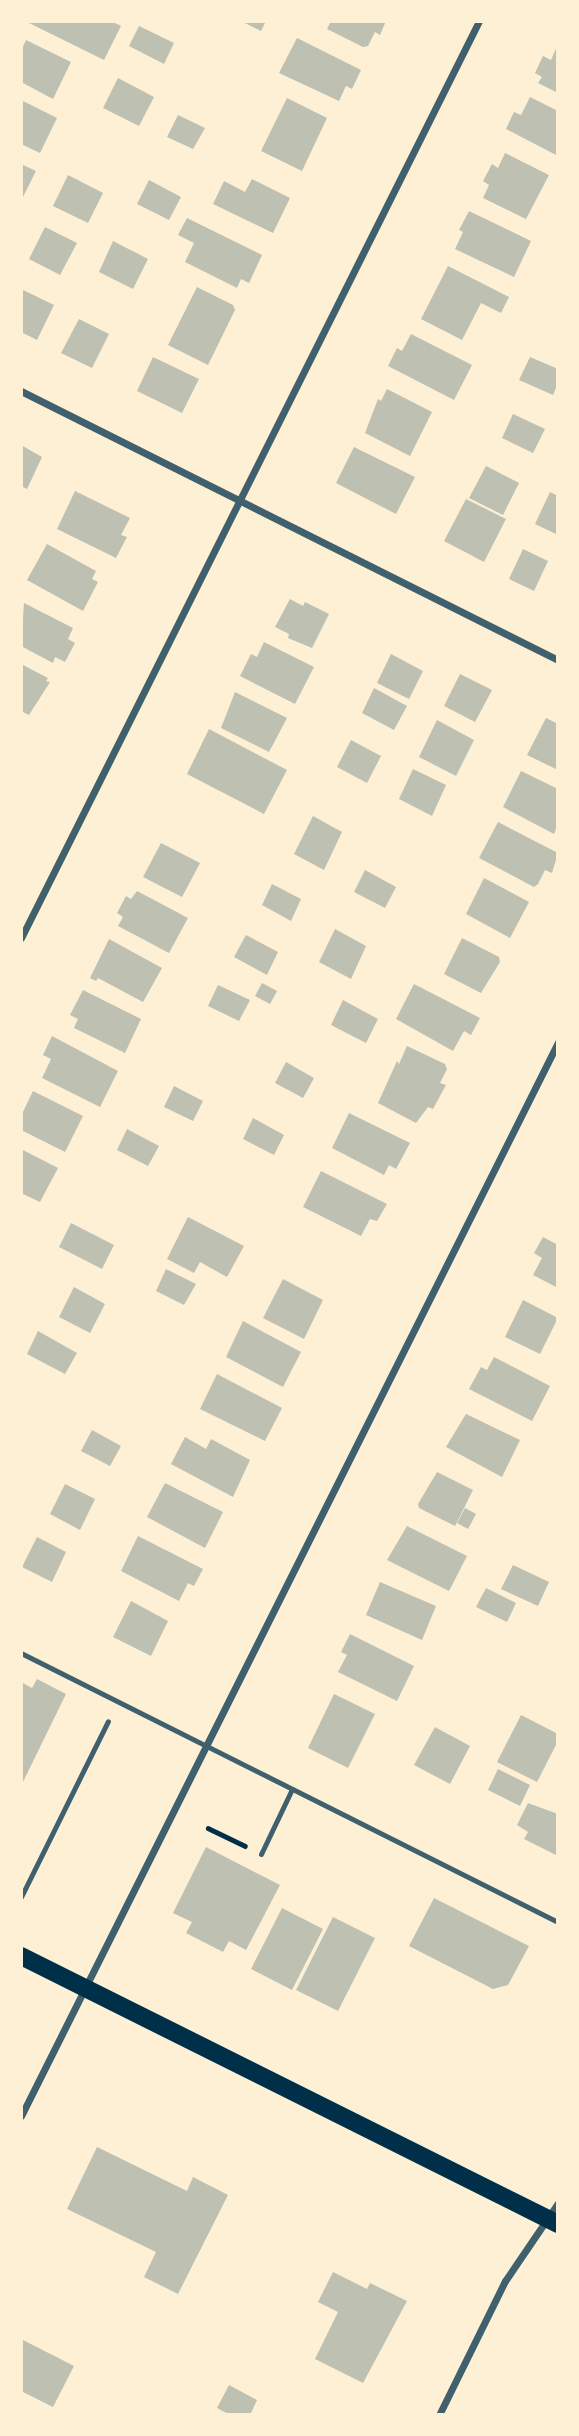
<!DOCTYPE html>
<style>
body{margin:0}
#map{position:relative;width:579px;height:2436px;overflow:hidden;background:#fdf0d5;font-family:"PT Serif",serif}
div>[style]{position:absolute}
.building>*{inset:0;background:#bec0b2}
.path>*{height:4.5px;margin:-2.25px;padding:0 2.25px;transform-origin:2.25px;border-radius:2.25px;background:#003049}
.service>*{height:5px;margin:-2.5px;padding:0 2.5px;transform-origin:2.5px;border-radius:2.5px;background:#3f606c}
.minor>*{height:7px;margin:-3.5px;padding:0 3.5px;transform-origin:3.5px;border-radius:3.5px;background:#3f606c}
.primary>*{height:18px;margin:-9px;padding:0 9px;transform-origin:9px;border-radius:9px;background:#003049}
span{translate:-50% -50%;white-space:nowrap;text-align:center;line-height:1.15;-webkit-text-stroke:7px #fdf0d5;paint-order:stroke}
.frame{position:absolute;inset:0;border:23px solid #fdf0d5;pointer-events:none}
</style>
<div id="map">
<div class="building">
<div style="clip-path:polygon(25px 21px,111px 21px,121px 26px,104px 60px)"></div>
<div style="clip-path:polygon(241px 21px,266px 21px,261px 31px)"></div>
<div style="clip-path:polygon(331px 21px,386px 21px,380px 35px,375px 32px,368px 46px,363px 47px,327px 29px)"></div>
<div style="clip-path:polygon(139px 26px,174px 43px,164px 64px,129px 46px)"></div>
<div style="clip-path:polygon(297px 38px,361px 70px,352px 89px,346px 86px,339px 101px,279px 73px)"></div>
<div style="clip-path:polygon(26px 40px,71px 62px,53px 99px,21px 82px,21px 51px)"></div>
<div style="clip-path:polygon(558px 44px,558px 93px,538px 83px,542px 77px,535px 73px,543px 56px,551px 60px)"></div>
<div style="clip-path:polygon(118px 78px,154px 97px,139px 126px,103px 108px)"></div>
<div style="clip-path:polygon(530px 97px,558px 111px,558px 156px,506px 129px,514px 112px,521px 115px)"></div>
<div style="clip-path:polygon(287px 98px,327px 118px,302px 171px,261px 151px)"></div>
<div style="clip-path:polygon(21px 100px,57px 118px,40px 153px,21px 144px)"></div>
<div style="clip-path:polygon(178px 115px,205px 128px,193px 149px,167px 137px)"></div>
<div style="clip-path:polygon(505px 153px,549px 175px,526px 219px,483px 198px,489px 185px,483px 181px,492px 164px,498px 168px)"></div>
<div style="clip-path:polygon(21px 164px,36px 171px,21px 201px)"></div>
<div style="clip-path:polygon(68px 175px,103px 193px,88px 223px,53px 206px)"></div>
<div style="clip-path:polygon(252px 179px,290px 198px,273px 233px,213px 204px,224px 181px,245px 192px)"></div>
<div style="clip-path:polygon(149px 180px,181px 197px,169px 220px,137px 204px)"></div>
<div style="clip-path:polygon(469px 211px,531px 241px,514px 277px,455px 249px,463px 232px,459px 230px)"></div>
<div style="clip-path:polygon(187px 218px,262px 255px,249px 283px,241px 279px,237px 288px,185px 262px,194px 243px,178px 235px)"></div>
<div style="clip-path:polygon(45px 227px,77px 243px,60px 275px,29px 259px)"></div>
<div style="clip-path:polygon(113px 241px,148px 259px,133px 289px,99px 272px)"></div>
<div style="clip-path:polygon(448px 266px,509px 297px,501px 313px,481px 303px,462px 340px,421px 319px)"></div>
<div style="clip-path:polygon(197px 287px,233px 305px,235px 310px,208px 365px,168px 345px)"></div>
<div style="clip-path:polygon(21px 289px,54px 305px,37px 340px,21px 332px)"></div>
<div style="clip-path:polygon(79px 319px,109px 334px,92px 368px,61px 353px)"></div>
<div style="clip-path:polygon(411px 334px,472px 365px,454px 400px,388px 366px,397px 348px,402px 351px)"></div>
<div style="clip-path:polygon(153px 357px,199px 379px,182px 413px,137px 391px)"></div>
<div style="clip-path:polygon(530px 357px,558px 369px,558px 383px,553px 395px,519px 380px)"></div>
<div style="clip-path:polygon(387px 389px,432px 412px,410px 456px,365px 433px,378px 399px,381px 401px)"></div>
<div style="clip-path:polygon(513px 414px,545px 429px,533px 453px,502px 438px)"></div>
<div style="clip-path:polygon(21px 445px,42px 457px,27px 489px,21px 486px)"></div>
<div style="clip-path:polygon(354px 447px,415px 477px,396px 514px,336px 483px)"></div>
<div style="clip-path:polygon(486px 466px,519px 483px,503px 515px,469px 498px)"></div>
<div style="clip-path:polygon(75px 491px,130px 518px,121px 535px,127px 537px,116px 558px,57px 529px)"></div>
<div style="clip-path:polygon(550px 492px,558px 496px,558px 535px,535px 524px)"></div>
<div style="clip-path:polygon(466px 499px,506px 519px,484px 562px,444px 541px)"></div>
<div style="clip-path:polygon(47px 544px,96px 571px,92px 579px,98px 582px,83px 611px,27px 580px)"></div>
<div style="clip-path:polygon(523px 549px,548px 561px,534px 591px,509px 579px)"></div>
<div style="clip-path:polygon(290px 599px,303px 606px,305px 602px,329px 614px,312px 648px,288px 638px,289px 634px,275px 627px)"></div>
<div style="clip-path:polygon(24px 603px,73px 628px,68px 639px,75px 643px,65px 662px,55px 657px,53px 663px,21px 646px)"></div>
<div style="clip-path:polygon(264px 642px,314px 667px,295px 704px,240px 676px,251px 654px,257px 657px)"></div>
<div style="clip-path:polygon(391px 654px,423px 671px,409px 699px,377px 683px)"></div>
<div style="clip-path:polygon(21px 664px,48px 678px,46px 681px,50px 682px,29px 715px,21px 711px)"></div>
<div style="clip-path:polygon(460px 674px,492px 690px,475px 722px,444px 706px)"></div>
<div style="clip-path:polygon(374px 688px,407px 706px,394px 730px,362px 713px)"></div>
<div style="clip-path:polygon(235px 692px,287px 718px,269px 752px,221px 728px)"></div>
<div style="clip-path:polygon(546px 718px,558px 724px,558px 770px,527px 755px)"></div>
<div style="clip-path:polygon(437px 720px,474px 740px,456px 776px,419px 757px)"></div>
<div style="clip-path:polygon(209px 729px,287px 770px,264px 814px,187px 774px)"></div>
<div style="clip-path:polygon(351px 740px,381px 756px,367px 783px,337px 767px)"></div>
<div style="clip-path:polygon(413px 769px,446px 785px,432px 816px,399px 799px)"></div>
<div style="clip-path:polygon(521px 771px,558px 789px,558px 824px,554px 834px,503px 807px)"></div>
<div style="clip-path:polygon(313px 816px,342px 832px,324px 870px,294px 854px)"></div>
<div style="clip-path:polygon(498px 822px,558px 853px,552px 873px,545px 870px,538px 884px,534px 887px,479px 858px)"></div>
<div style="clip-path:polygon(161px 843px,200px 863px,182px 897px,143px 877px)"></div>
<div style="clip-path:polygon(365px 870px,396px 887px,385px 908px,354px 892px)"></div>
<div style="clip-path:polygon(484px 878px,529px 902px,510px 938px,466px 914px)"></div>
<div style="clip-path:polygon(272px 884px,301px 899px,291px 921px,262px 905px)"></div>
<div style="clip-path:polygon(137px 891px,188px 918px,169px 953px,118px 926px,123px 917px,117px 913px,126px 896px,131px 899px)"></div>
<div style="clip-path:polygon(335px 929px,366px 946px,351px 979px,319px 962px)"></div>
<div style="clip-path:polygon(246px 935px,278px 952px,267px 975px,234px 957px)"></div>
<div style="clip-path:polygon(462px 938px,499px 957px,500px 962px,481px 993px,444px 974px)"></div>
<div style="clip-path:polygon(109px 939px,162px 968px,143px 1002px,98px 978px,96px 981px,90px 978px)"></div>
<div style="clip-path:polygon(262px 983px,277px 991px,270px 1004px,255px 996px)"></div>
<div style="clip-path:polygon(414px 984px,480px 1018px,471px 1035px,464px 1031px,453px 1051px,396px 1019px)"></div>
<div style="clip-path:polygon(218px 985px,250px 1000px,239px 1021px,208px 1006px)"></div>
<div style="clip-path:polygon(83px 990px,141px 1019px,125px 1053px,74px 1028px,78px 1019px,70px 1015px)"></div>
<div style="clip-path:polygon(343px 1000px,378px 1019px,366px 1043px,331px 1025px)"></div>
<div style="clip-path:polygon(52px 1036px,118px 1071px,100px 1107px,42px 1078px,51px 1059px,43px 1055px)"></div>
<div style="clip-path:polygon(407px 1046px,445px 1064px,447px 1069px,440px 1083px,446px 1085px,433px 1109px,428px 1107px,416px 1123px,378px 1103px,397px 1061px,399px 1064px)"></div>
<div style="clip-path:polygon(286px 1062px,314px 1078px,303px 1098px,275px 1083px)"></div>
<div style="clip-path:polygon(174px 1086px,203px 1101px,193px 1121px,164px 1107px)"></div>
<div style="clip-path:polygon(33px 1091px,83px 1116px,65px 1152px,21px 1130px,21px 1116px)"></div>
<div style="clip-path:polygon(349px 1113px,410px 1143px,396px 1169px,389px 1165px,384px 1175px,332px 1148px)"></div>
<div style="clip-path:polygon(253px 1118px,284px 1135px,274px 1155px,243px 1139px)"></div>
<div style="clip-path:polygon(127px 1129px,159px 1146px,148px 1166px,117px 1150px)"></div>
<div style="clip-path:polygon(21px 1149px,58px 1168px,40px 1202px,21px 1193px)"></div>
<div style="clip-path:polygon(321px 1171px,387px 1204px,377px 1221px,370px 1219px,361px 1236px,303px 1207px)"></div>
<div style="clip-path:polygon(188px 1217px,244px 1246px,227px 1277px,200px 1262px,194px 1273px,167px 1259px)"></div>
<div style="clip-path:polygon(71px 1223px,114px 1245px,102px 1269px,59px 1247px)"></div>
<div style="clip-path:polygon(543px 1237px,558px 1245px,558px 1288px,533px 1275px,542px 1258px,534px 1253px)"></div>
<div style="clip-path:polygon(166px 1269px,196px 1284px,184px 1305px,156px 1291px)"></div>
<div style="clip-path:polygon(283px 1279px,323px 1300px,304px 1339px,263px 1318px)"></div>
<div style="clip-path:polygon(74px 1287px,105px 1304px,90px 1333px,59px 1317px)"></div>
<div style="clip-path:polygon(523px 1300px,558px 1318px,540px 1354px,505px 1337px)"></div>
<div style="clip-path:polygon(243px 1321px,301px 1352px,283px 1387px,226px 1357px)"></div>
<div style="clip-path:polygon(38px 1331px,77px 1353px,65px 1374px,27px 1354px)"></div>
<div style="clip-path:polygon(494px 1357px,550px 1386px,532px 1421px,469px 1389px,481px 1367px,487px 1370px)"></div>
<div style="clip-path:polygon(217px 1374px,282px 1408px,265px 1441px,200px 1409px)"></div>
<div style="clip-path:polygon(466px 1414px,520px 1440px,502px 1477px,446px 1447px)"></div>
<div style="clip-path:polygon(92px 1430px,121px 1446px,110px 1466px,81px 1451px)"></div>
<div style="clip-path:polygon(185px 1437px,206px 1449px,211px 1439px,250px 1460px,233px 1497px,171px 1464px)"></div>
<div style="clip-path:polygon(437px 1472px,473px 1490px,455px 1526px,419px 1508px,418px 1504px)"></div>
<div style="clip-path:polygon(165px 1483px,223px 1512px,205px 1548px,147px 1517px)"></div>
<div style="clip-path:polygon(65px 1484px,95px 1499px,80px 1530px,50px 1514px)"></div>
<div style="clip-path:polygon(465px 1508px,476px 1514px,468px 1529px,457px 1523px)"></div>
<div style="clip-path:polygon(407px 1526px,467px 1556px,449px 1591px,387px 1560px)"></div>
<div style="clip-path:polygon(138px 1536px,203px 1569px,194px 1586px,188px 1583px,179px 1601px,121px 1571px)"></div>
<div style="clip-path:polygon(37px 1537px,66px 1552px,52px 1582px,22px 1567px)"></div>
<div style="clip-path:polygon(513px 1565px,549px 1582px,538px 1606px,501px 1589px)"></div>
<div style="clip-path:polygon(380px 1582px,436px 1606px,422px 1640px,366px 1615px)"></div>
<div style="clip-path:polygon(486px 1588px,516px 1603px,507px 1622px,476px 1607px)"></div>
<div style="clip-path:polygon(131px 1601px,168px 1621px,151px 1656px,113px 1637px)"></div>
<div style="clip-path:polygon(350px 1634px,414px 1666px,397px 1701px,338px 1672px,347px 1655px,341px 1652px)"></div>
<div style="clip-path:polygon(37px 1679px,66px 1694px,21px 1786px,21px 1682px,32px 1688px)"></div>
<div style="clip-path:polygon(334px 1694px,375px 1714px,348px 1768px,308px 1748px)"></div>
<div style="clip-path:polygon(521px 1715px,558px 1734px,558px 1741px,537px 1782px,497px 1762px)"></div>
<div style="clip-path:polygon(435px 1727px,470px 1746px,450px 1784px,414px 1765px)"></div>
<div style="clip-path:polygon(498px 1769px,530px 1785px,520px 1806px,488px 1790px)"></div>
<div style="clip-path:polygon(528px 1803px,558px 1814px,558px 1856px,524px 1839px,528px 1832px,517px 1825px)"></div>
<div style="clip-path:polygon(206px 1847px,280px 1885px,246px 1950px,229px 1941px,223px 1952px,186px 1933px,192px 1922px,173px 1913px)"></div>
<div style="clip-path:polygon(434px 1898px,529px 1946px,508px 1985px,493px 1989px,409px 1946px)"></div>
<div style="clip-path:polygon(282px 1908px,323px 1929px,292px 1990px,251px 1969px)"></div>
<div style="clip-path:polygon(333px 1917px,375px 1938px,338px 2011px,296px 1990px)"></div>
<div style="clip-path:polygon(97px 2147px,187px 2191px,193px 2177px,228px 2195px,178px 2294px,144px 2277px,156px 2252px,67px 2209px)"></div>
<div style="clip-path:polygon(333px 2272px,367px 2289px,370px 2283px,407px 2301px,363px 2383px,315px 2359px,338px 2312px,318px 2302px)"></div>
<div style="clip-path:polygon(21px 2339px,74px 2366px,53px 2407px,21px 2391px)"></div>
<div style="clip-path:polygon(229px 2385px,257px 2400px,250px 2415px,230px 2415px,217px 2408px)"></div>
</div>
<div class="path">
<div style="left:208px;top:1828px;width:41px;rotate:25.9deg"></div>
</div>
<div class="service">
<div style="left:21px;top:1653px;width:601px;rotate:26.61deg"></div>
<div style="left:261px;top:1854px;width:72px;rotate:-64.5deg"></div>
<div style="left:21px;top:1897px;width:196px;rotate:-63.7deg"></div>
</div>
<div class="minor">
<div style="left:21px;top:391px;width:601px;rotate:26.61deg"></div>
<div style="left:21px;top:938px;width:1025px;rotate:-63.46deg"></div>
<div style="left:21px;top:2116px;width:1201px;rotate:-63.43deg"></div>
<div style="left:439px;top:2415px;width:149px;rotate:-63.8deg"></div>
<div style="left:505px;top:2281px;width:94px;rotate:-55.8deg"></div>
</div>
<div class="primary">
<div style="left:21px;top:1956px;width:600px;rotate:26.52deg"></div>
</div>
<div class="frame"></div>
</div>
